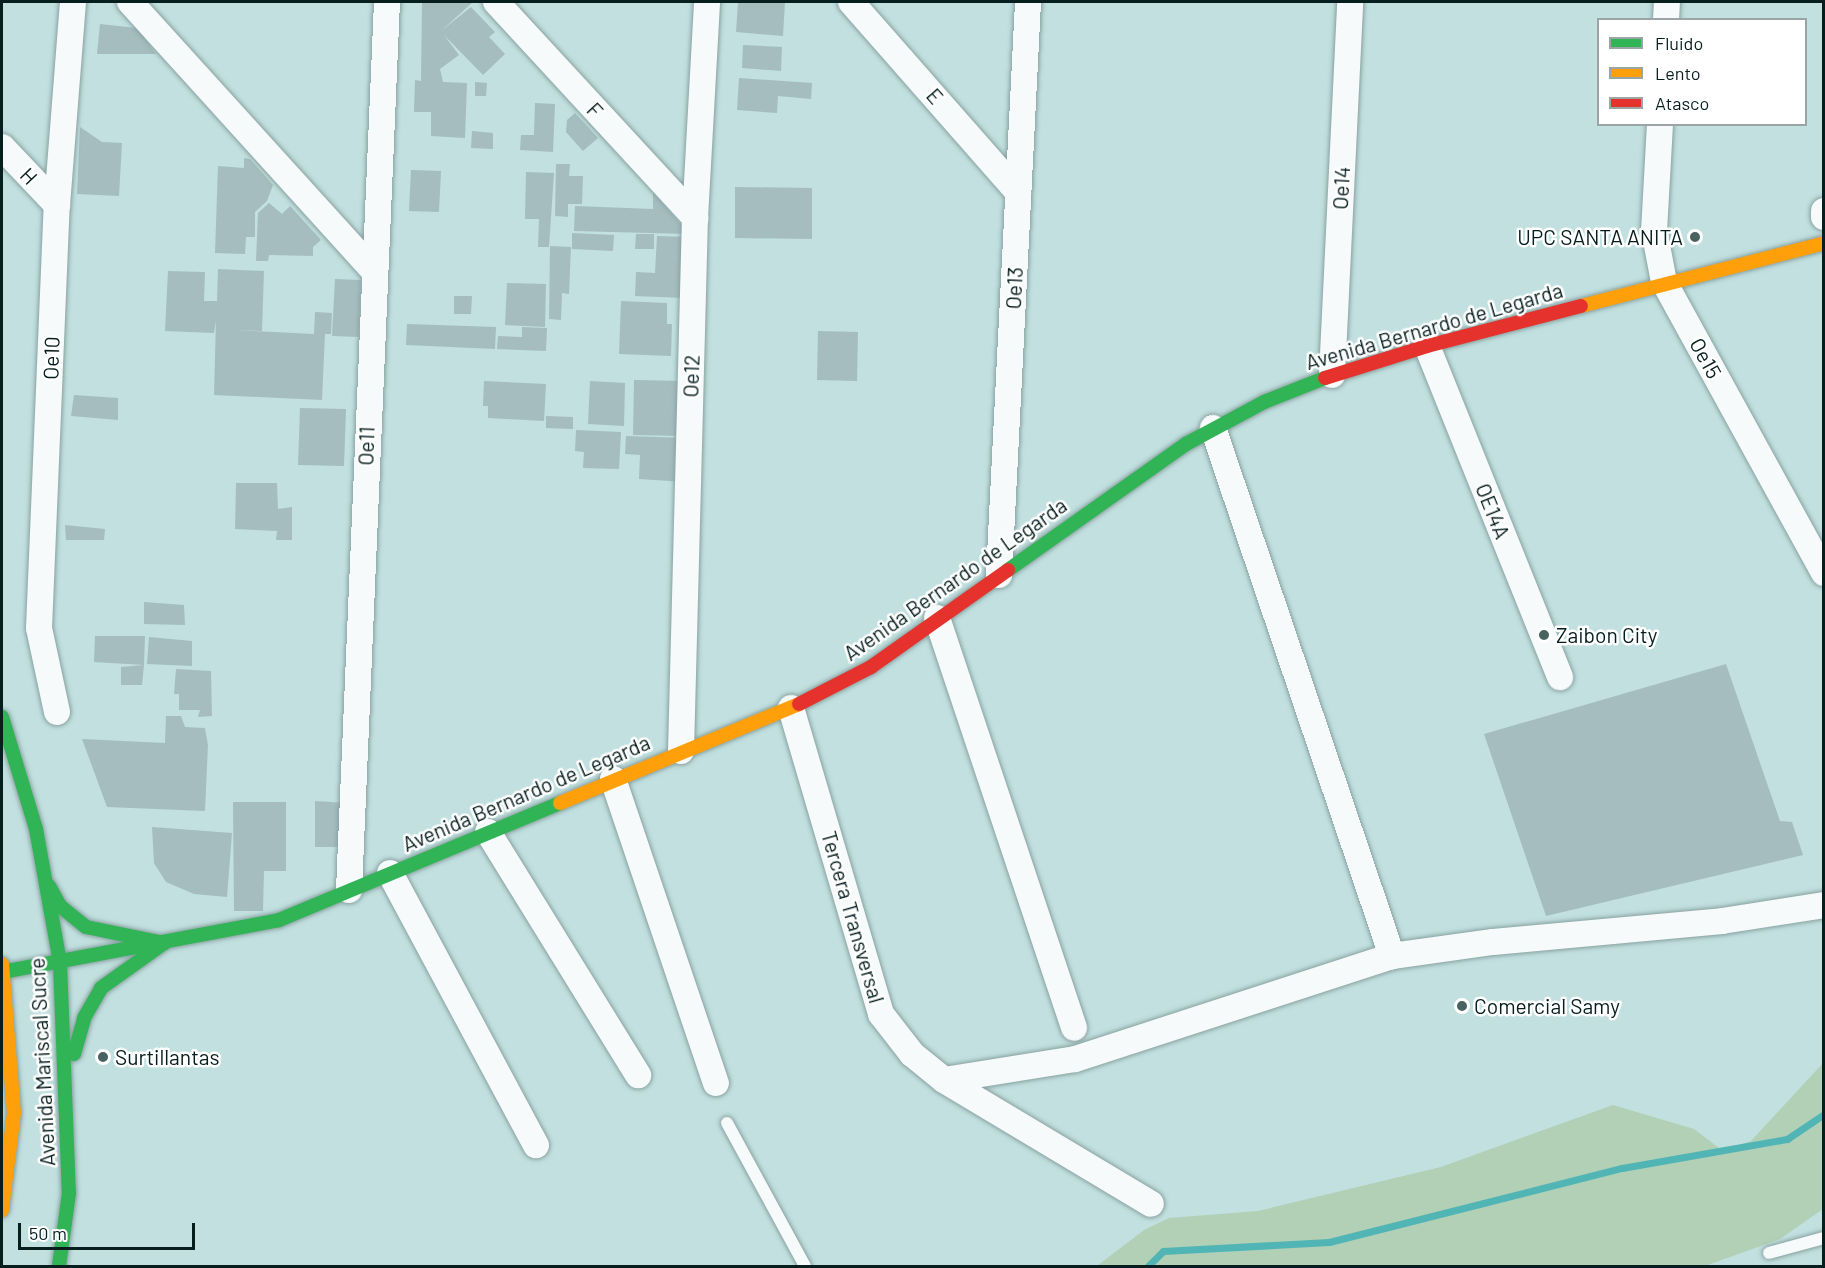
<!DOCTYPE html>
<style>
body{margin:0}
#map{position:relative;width:1825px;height:1268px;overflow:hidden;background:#c1e0df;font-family:Barlow,sans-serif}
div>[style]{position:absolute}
.green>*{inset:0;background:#b1d0b5}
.stream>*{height:7px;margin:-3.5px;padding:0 3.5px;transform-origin:3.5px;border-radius:3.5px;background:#52b5b5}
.building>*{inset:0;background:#a5bdbf}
.roads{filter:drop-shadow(0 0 2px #89a1a1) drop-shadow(0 0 2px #89a1a1)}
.lane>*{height:12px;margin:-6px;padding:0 6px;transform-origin:6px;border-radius:6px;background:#f6fafa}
.street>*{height:26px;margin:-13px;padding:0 13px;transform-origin:13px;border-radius:13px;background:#f6fafa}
.fast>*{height:14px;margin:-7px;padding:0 7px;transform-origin:7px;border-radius:7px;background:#30b455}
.slow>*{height:14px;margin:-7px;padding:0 7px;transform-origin:7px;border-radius:7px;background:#ff9f0a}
.jam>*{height:14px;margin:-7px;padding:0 7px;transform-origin:7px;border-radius:7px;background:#e5322d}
.dots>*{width:16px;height:16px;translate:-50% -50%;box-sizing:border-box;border:3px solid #fff;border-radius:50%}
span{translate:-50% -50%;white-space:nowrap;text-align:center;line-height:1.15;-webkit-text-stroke:5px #fff;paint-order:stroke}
.street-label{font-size:21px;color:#061e1d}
.poi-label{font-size:21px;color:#061e1d}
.right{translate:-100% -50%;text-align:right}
.left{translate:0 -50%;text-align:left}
.frame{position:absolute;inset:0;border:3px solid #061e1d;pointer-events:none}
.legend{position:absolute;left:1597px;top:18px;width:210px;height:108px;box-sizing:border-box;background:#fff;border:2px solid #9ba5a5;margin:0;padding:8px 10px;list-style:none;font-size:18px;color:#061e1d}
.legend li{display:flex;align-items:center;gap:12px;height:30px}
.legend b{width:30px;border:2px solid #9ba5a5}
.scale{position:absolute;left:18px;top:1223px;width:177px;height:27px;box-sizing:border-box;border:3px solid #061e1d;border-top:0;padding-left:8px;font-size:18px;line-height:21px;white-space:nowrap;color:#061e1d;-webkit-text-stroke:4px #fff;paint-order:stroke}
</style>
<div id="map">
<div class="green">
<div style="clip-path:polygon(1823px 1063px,1823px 1209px,1780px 1239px,1705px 1266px,1097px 1266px,1144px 1230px,1169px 1218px,1258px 1211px,1441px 1167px,1613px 1105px,1694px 1129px,1723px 1151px,1751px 1141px)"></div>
</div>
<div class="stream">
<div style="left:1148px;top:1266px;width:21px;rotate:-45deg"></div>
<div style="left:1163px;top:1251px;width:166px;rotate:-3.1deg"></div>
<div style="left:1329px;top:1242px;width:302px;rotate:-14.2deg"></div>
<div style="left:1622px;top:1168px;width:168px;rotate:-10deg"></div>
<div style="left:1787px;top:1139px;width:45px;rotate:-34deg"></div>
</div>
<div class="building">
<div style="clip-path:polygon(422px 2px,473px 2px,441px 31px,471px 7px,495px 32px,489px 37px,505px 54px,483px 75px,444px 35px,459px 55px,440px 69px,443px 82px,467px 83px,465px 138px,431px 136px,431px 112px,414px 112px,415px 80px,421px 81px)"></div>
<div style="clip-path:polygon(738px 2px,785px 2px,783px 36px,736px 32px)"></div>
<div style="clip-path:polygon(100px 24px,137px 28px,156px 54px,97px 54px)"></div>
<div style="clip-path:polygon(743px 45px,782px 47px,781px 71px,742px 68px)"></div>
<div style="clip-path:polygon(739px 78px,812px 83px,811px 99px,778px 96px,777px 113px,737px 110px)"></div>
<div style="clip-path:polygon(475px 82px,487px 83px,486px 96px,475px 96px)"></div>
<div style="clip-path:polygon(535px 103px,555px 104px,553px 152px,520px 150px,521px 135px,534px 135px)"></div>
<div style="clip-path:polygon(575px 113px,598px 138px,583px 151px,566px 132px,567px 120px)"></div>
<div style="clip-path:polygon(80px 127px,102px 142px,122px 143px,119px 196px,77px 194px)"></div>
<div style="clip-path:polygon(472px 131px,493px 133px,493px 149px,471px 148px)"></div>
<div style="clip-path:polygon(244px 158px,250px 159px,273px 185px,267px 201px,255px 212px,255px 237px,246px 237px,245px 254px,215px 253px,218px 166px,244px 168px)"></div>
<div style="clip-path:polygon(556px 164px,570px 164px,569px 176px,583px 176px,582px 204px,568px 204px,568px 217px,555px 216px)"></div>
<div style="clip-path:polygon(411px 170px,441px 171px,439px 212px,409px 211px)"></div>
<div style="clip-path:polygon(526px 172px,554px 173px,549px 247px,538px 247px,539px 219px,525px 219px)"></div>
<div style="clip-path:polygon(735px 187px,812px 188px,812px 239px,735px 238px)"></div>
<div style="clip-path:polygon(653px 192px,689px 234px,574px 231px,575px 206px,653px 209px)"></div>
<div style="clip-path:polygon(269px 203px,282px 214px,290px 206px,321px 240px,313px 247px,313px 256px,269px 255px,268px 261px,256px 261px,258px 213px)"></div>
<div style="clip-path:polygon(572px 233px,614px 235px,613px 251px,572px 249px)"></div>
<div style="clip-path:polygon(636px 234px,654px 234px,654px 249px,635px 249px)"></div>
<div style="clip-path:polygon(657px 236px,687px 237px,685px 298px,635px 296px,636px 272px,655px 273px)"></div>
<div style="clip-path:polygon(550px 246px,571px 247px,569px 294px,562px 293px,561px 320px,549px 319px)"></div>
<div style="clip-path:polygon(218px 269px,264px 271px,262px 331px,233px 330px,314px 334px,315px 312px,332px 313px,331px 334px,325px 334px,322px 400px,214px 395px,216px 321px,214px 333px,165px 331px,168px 271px,205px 272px,204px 301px,217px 301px)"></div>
<div style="clip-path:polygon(335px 279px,361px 280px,359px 337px,332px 336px)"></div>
<div style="clip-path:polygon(507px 283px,546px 284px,545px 327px,505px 325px)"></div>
<div style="clip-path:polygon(454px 296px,472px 296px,471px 314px,454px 314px)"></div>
<div style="clip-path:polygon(621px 301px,667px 303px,667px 324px,672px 324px,671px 356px,619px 354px)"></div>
<div style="clip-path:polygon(407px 324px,496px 327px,495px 349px,406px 345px)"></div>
<div style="clip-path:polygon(522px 327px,547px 328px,546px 351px,497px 349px,498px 336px,522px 337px)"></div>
<div style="clip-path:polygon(818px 331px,858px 332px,857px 381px,817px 380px)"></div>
<div style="clip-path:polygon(634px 380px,685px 381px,684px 436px,633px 435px)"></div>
<div style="clip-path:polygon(484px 381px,546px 384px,544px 421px,488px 418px,488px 406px,483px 406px)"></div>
<div style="clip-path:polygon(590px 381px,625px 383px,624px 426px,588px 424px)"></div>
<div style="clip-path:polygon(74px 395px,118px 398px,118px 420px,71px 416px)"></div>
<div style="clip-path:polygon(300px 408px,346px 409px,344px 466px,298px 465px)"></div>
<div style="clip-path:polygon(546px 416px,573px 417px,573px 429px,546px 428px)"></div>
<div style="clip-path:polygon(576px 430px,621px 432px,619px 469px,583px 468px,584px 452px,575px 451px)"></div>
<div style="clip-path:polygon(626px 436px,687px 438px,685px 482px,639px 479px,640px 455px,625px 454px)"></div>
<div style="clip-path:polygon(236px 483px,277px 483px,278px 509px,292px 507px,292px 540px,276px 540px,277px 531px,235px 529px)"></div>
<div style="clip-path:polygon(65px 525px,105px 529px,104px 540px,66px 540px)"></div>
<div style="clip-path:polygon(144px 602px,184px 605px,185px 625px,144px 624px)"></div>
<div style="clip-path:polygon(95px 636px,145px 636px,144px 665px,94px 662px)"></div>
<div style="clip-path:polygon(149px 637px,192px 641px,192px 666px,147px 664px)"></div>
<div style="clip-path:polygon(1726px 664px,1780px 821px,1792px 822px,1803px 855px,1546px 916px,1484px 734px)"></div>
<div style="clip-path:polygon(144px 665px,142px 685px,121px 685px,121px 667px)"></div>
<div style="clip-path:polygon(176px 669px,211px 671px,212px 716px,198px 717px,200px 710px,179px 710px,179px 694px,174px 694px)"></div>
<div style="clip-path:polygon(166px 716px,181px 716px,185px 727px,205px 728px,208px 745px,205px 811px,107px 807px,82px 739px,165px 743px)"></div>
<div style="clip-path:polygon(315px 801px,348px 803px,345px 847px,315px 847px)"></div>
<div style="clip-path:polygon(233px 802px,286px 802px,286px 871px,264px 871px,263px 911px,234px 911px)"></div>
<div style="clip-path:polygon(152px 827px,232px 833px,227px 897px,194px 894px,166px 882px,154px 863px)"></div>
</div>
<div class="roads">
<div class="lane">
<div style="left:727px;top:1123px;width:163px;rotate:61.4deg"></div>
<div style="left:1769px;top:1253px;width:57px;rotate:-15.3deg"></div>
</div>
<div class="street">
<div style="left:130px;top:2px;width:362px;rotate:47.8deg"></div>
<div style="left:496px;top:2px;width:294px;rotate:47.3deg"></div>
<div style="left:851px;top:2px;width:253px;rotate:48.7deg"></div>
<div style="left:1666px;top:20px;width:18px;rotate:-87deg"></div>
<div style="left:1660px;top:124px;width:106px;rotate:93.2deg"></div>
<div style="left:1654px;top:230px;width:53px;rotate:79.1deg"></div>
<div style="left:1664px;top:282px;width:332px;rotate:61.2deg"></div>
<div style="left:2px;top:147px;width:80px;rotate:46.5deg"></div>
<div style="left:1824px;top:211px;width:6px;rotate:90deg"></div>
<div style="left:1427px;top:346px;width:357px;rotate:68.1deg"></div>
<div style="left:1332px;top:375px;width:373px;rotate:-87.2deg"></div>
<div style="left:1213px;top:428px;width:558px;rotate:71.27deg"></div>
<div style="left:999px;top:575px;width:574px;rotate:-87.1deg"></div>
<div style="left:937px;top:618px;width:432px;rotate:71.5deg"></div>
<div style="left:791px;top:708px;width:319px;rotate:73.6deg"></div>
<div style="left:881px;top:1014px;width:51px;rotate:52.2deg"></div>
<div style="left:912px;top:1054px;width:41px;rotate:39.1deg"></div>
<div style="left:944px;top:1080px;width:241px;rotate:30.9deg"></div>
<div style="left:57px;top:712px;width:86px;rotate:-102.1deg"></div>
<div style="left:39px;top:628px;width:423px;rotate:-87.6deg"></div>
<div style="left:57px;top:205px;width:204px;rotate:-85.5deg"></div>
<div style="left:681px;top:751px;width:533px;rotate:-88.5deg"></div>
<div style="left:695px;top:218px;width:216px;rotate:-86.8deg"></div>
<div style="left:613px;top:779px;width:321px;rotate:71.3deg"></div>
<div style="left:488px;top:832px;width:286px;rotate:58.3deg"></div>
<div style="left:390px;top:873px;width:309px;rotate:61.8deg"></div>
<div style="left:349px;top:890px;width:889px;rotate:-87.55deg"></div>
<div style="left:944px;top:1080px;width:133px;rotate:-9.1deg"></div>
<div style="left:1075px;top:1059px;width:333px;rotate:-18deg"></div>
<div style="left:1392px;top:956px;width:102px;rotate:-7.9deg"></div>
<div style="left:1493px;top:942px;width:230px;rotate:-5.2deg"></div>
<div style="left:1722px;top:921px;width:103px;rotate:-8.9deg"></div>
</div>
<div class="fast">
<div style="left:1008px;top:570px;width:218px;rotate:-35.3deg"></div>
<div style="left:1186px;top:444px;width:89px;rotate:-28.3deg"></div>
<div style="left:1264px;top:402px;width:66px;rotate:-21.5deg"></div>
<div style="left:2px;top:717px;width:117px;rotate:73.1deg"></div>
<div style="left:36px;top:829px;width:136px;rotate:79.8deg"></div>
<div style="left:60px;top:963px;width:230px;rotate:87.8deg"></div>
<div style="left:69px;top:1193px;width:74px;rotate:97.8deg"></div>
<div style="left:49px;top:886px;width:23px;rotate:61deg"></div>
<div style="left:60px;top:906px;width:33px;rotate:39deg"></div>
<div style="left:86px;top:927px;width:80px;rotate:11.6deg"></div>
<div style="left:2px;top:972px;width:282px;rotate:-10.6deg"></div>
<div style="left:279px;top:920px;width:304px;rotate:-22.6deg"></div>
<div style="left:74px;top:1054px;width:37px;rotate:-74deg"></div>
<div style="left:84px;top:1018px;width:34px;rotate:-60deg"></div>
<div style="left:101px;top:988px;width:77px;rotate:-35.5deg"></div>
</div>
<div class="slow">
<div style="left:1581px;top:306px;width:251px;rotate:-14.5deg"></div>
<div style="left:560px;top:803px;width:259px;rotate:-22.5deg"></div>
<div style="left:2px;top:964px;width:149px;rotate:85.4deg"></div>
<div style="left:14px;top:1113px;width:98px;rotate:97.1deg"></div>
</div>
<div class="jam">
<div style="left:1325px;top:378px;width:107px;rotate:-17.4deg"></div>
<div style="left:1427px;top:346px;width:159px;rotate:-14.6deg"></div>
<div style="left:799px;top:704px;width:81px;rotate:-27.2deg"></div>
<div style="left:871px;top:667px;width:168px;rotate:-35.3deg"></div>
</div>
</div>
<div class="dots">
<div style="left:1695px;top:237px;background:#476261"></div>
<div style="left:1544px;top:635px;background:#476261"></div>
<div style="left:1462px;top:1006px;background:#476261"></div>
<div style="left:103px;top:1057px;background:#476261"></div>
</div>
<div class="street-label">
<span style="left:935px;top:96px;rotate:49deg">E</span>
<span style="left:595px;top:110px;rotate:47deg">F</span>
<span style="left:29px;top:176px;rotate:46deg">H</span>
<span style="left:1341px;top:188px;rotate:-87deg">Oe14</span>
<span style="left:1014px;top:288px;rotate:-87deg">Oe13</span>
<span style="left:1434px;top:326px;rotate:-16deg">Avenida Bernardo de Legarda</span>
<span style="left:51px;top:358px;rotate:-88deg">Oe10</span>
<span style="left:1706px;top:358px;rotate:61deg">Oe15</span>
<span style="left:691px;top:376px;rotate:-88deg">Oe12</span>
<span style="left:366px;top:446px;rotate:-88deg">Oe11</span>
<span style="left:1493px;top:511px;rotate:68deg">OE14A</span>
<span style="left:955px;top:579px;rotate:-35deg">Avenida Bernardo de Legarda</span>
<span style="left:526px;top:793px;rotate:-23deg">Avenida Bernardo de Legarda</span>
<span style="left:853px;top:917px;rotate:74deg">Tercera Transversal</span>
<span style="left:42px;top:1062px;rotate:-93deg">Avenida Mariscal Sucre</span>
</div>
<div class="poi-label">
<span class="right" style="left:1683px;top:237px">UPC SANTA ANITA</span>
<span class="left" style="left:1556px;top:635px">Zaibon City</span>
<span class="left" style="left:1474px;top:1006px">Comercial Samy</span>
<span class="left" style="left:115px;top:1057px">Surtillantas</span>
</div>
<div class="frame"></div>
<ul class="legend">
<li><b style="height:8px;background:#30b455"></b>Fluido</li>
<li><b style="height:8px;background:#ff9f0a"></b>Lento</li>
<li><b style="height:8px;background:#e5322d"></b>Atasco</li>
</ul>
<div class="scale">50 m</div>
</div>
